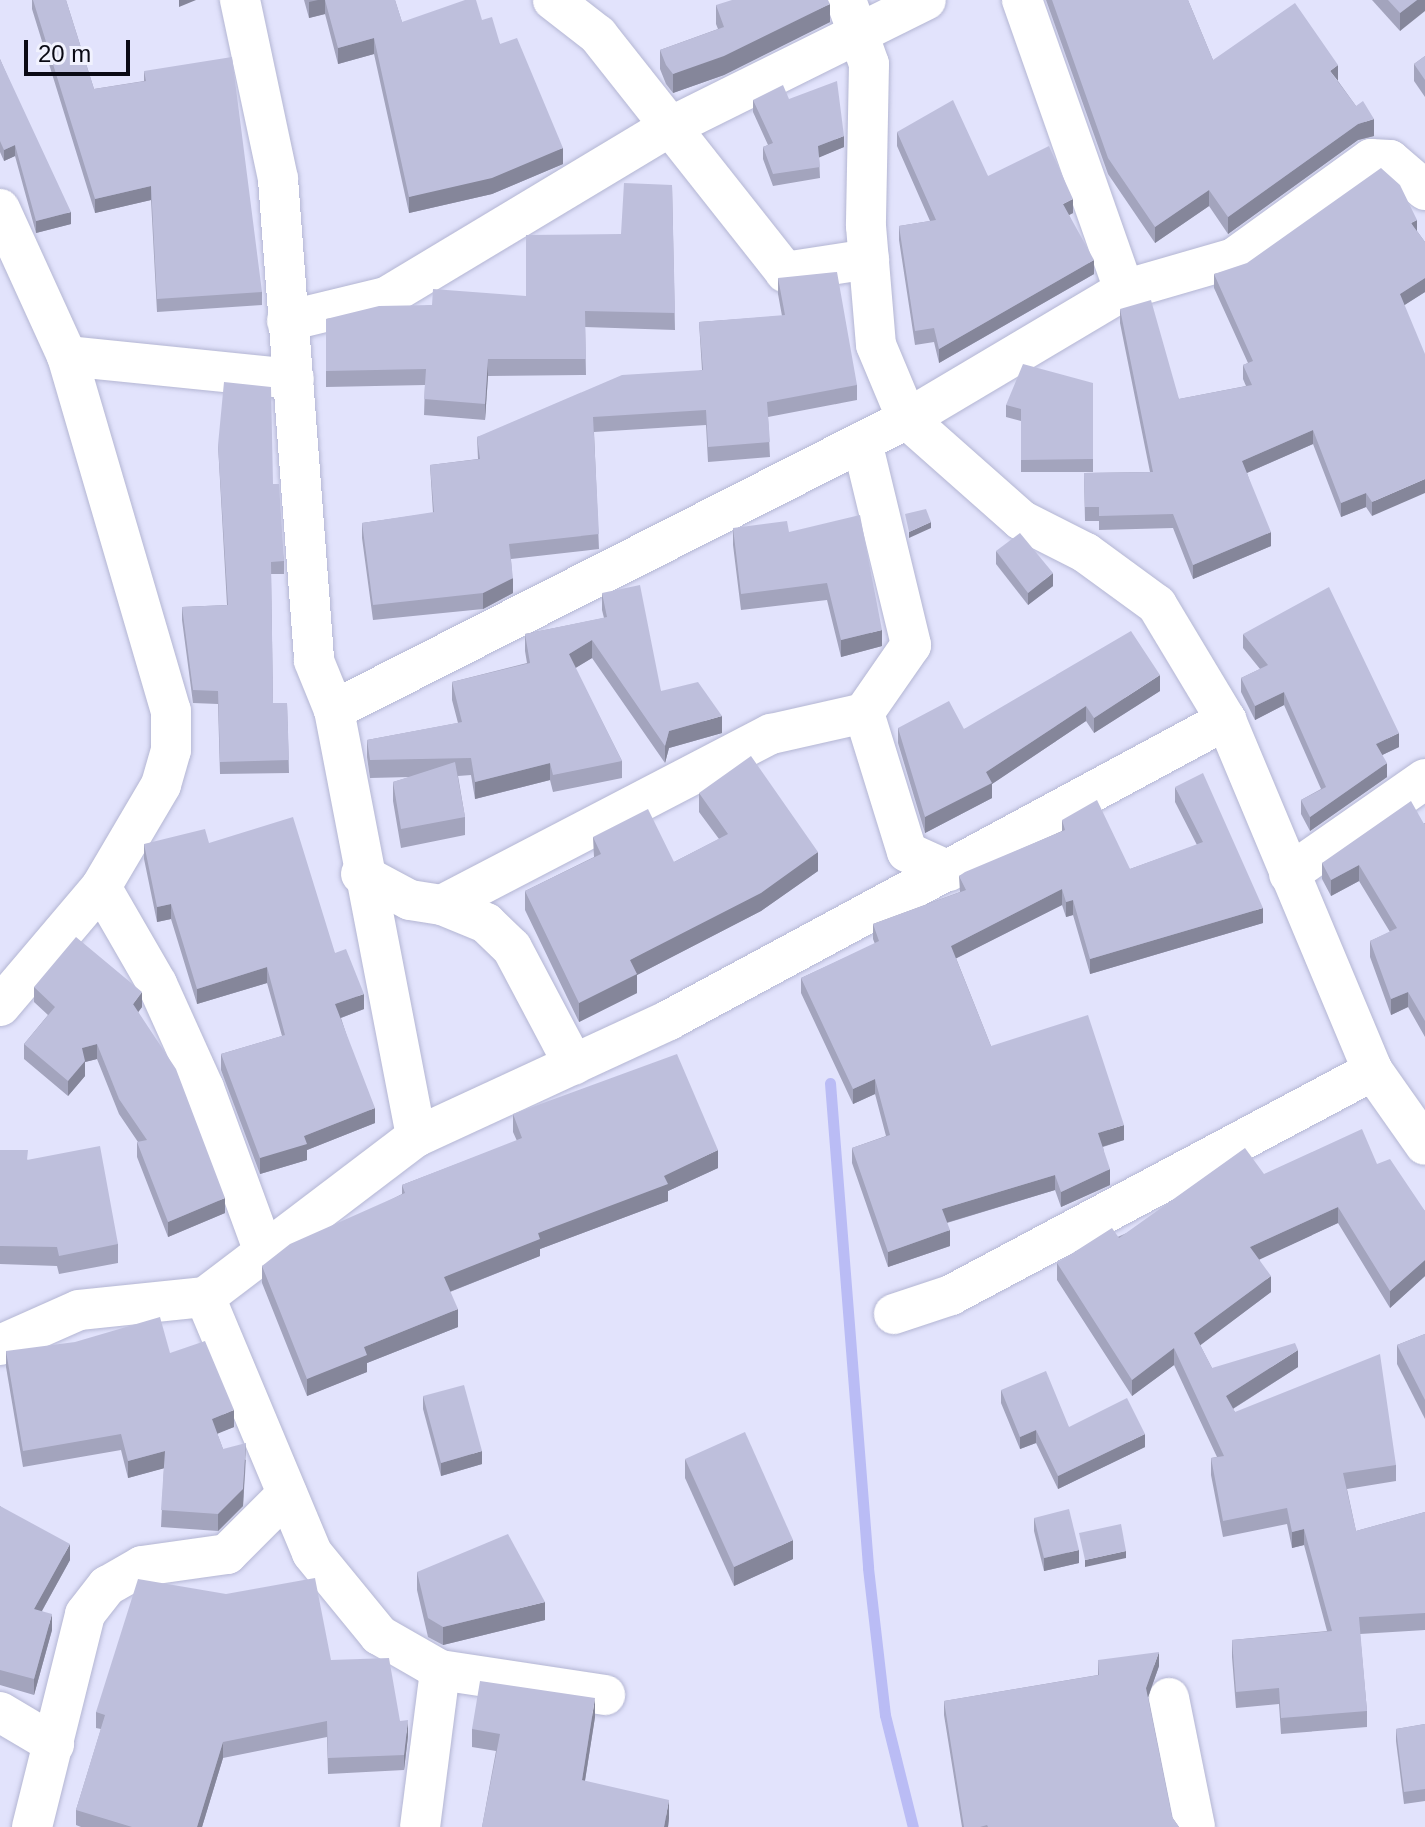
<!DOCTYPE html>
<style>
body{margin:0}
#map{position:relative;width:1425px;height:1827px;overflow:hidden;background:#e2e3fc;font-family:Helvetica,sans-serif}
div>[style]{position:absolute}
.stream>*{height:11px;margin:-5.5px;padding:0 5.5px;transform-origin:5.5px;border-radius:5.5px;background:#babcf5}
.roads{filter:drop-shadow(0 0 2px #b4b6d3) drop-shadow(0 0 2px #b4b6d3)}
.minor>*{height:40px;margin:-20px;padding:0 20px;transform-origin:20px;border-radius:20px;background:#fff}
.wall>*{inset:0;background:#a3a4bd}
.shaded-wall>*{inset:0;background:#85869a}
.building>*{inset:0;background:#bebfdc}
span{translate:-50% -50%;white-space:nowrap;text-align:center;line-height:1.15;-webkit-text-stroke:6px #f1f2fe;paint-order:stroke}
.scale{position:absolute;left:24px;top:40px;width:106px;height:36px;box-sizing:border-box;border:4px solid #0a0a14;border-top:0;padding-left:10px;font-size:24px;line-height:28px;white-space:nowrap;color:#0a0a14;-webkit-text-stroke:6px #f1f2fe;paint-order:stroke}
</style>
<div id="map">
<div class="stream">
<div style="left:830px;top:1083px;width:486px;rotate:85.5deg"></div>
<div style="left:868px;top:1568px;width:148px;rotate:83.4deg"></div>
<div style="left:885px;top:1715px;width:115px;rotate:76deg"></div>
</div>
<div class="roads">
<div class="minor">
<div style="left:240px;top:0;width:183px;rotate:78deg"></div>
<div style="left:278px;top:179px;width:483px;rotate:85.7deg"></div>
<div style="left:314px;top:661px;width:53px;rotate:67.8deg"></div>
<div style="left:334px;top:710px;width:435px;rotate:79.1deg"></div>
<div style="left:553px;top:0;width:57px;rotate:37.9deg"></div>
<div style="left:598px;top:35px;width:302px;rotate:51.7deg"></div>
<div style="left:785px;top:272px;width:85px;rotate:-8.8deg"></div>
<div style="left:846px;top:0;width:68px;rotate:70.2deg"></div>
<div style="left:869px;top:64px;width:162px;rotate:91.1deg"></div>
<div style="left:866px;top:226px;width:119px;rotate:85.2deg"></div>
<div style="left:876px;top:345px;width:80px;rotate:67.3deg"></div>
<div style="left:907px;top:419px;width:152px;rotate:41.5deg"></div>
<div style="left:1021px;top:520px;width:73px;rotate:26.9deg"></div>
<div style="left:1086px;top:553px;width:88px;rotate:36.2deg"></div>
<div style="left:1157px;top:605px;width:134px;rotate:59deg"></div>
<div style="left:1226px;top:720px;width:381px;rotate:67.3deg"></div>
<div style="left:1373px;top:1071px;width:90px;rotate:54.9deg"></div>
<div style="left:1022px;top:0;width:307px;rotate:70.6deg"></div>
<div style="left:0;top:209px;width:162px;rotate:65.5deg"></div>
<div style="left:67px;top:356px;width:370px;rotate:73.7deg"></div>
<div style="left:171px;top:711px;width:39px;rotate:90deg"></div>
<div style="left:171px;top:750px;width:36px;rotate:106deg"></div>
<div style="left:161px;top:785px;width:118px;rotate:120.5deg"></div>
<div style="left:101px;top:887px;width:156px;rotate:130.3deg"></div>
<div style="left:287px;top:321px;width:102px;rotate:-13.6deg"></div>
<div style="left:386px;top:297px;width:327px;rotate:-31deg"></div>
<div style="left:666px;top:129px;width:290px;rotate:-26.4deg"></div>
<div style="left:67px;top:356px;width:228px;rotate:5.8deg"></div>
<div style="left:862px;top:442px;width:209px;rotate:76.4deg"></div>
<div style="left:911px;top:645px;width:83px;rotate:124.7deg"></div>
<div style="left:864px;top:713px;width:145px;rotate:72.8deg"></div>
<div style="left:907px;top:852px;width:46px;rotate:24.3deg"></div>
<div style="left:334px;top:710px;width:643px;rotate:-26.92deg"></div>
<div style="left:907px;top:419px;width:252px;rotate:-30.7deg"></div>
<div style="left:1124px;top:290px;width:115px;rotate:-16.2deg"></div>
<div style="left:1234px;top:258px;width:169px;rotate:-35.9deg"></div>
<div style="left:1371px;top:159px;width:19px;rotate:3deg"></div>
<div style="left:1390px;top:160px;width:46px;rotate:40.6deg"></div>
<div style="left:361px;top:874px;width:55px;rotate:28deg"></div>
<div style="left:410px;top:900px;width:32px;rotate:9deg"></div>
<div style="left:442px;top:905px;width:371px;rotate:-27.5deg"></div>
<div style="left:771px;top:734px;width:95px;rotate:-12.7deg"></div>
<div style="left:1289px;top:874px;width:166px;rotate:-34.9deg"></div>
<div style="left:101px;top:887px;width:112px;rotate:60deg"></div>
<div style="left:157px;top:984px;width:114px;rotate:65.7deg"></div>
<div style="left:204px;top:1088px;width:175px;rotate:69.9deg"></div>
<div style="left:442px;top:905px;width:48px;rotate:22.2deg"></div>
<div style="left:486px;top:923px;width:36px;rotate:44deg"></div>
<div style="left:512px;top:948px;width:132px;rotate:62.1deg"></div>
<div style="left:205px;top:1297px;width:277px;rotate:67.3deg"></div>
<div style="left:312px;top:1553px;width:106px;rotate:50.7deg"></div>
<div style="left:379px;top:1635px;width:70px;rotate:29.8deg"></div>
<div style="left:440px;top:1670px;width:167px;rotate:8.6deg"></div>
<div style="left:894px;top:1314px;width:60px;rotate:-18.4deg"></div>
<div style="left:951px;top:1295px;width:478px;rotate:-28deg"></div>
<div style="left:0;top:1345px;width:86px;rotate:-23.9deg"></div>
<div style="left:79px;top:1310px;width:127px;rotate:-5.9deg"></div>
<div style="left:205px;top:1297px;width:265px;rotate:-37.2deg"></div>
<div style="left:416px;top:1137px;width:279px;rotate:-24.8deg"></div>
<div style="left:669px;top:1020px;width:633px;rotate:-28.31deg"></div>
<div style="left:1169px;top:1698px;width:132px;rotate:78.6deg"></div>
<div style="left:0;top:1712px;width:63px;rotate:30.7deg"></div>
<div style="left:32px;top:1827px;width:219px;rotate:-76deg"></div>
<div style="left:85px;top:1614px;width:36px;rotate:-52deg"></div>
<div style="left:107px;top:1586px;width:40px;rotate:-29.7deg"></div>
<div style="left:142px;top:1566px;width:86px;rotate:-8deg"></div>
<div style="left:227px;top:1554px;width:85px;rotate:-45deg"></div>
<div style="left:420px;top:1827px;width:158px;rotate:-82.7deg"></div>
</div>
</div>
<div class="wall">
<div style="clip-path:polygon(32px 0,66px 0,94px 89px,144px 81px,144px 71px,262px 292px,262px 305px,157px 312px,151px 200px,95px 213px,32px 9px)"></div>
<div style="clip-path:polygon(304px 0,395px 0,402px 22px,482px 20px,500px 44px,563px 164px,492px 194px,409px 213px,374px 54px,338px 64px,325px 14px,309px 18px)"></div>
<div style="clip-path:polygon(1046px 0,1188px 0,1213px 60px,1338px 81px,1356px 106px,1374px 136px,1358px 140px,1228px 234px,1209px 206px,1155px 243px,1108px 174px)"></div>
<div style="clip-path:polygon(1372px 0,1425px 0,1400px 31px)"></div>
<div style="clip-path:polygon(716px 5px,830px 22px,724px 75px,673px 93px,666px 84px,660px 69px,660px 50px,718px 29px,716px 24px)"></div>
<div style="clip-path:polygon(1425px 56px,1425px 97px,1414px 81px,1414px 64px)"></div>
<div style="clip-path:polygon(0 59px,71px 224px,36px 233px,15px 156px,4px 161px,0 152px)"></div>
<div style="clip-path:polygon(789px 99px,844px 147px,819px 157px,820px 178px,773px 186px,763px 159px,763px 147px,768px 145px,753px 112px,753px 100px)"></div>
<div style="clip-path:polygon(897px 132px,988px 176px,1073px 213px,1069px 215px,1094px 274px,939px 363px,934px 342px,915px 345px,899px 240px,899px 226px,930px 221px,897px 146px)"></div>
<div style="clip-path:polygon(672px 185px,675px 330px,585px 327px,586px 375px,488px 376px,485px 420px,424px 415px,425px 385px,326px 387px,326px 319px,432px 305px,526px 296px,621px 234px)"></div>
<div style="clip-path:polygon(1417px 231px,1425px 242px,1425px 292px,1404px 305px,1372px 516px,1366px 507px,1341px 517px,1313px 444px,1247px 473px,1271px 546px,1193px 579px,1173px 528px,1099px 530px,1099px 521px,1085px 521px,1084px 473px,1150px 472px,1120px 323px,1120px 309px,1179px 399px,1246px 386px,1243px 379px,1243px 365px,1248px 363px,1214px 288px,1214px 274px)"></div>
<div style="clip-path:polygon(778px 278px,857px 385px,857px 400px,768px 417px,770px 457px,708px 462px,706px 425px,594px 432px,599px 549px,511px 559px,513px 593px,483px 609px,373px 620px,362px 538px,362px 523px,433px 513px,430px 465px,478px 459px,477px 437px,702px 370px,699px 322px,782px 316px,778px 294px)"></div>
<div style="clip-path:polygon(1093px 383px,1093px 472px,1021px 472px,1021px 421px,1006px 417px,1006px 405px)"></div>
<div style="clip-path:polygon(218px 445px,273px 484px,284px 561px,284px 574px,271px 574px,273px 703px,287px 703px,289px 773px,220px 774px,218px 704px,193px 703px,182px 620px,182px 607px,227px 605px)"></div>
<div style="clip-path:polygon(733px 528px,789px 532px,882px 646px,841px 657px,827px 600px,741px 610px,733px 545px)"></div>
<div style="clip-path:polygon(996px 551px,1053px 586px,1028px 605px,996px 564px)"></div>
<div style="clip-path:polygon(602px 593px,661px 691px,722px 733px,669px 748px,665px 763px,592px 658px,575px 668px,622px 761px,622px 778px,553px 792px,550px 780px,475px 799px,471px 775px,458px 776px,465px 817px,465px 835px,401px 848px,393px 801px,393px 782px,410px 777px,370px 778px,367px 757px,367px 740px,458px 723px,452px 700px,452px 682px,527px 663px,525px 651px,525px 634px,604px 618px,602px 610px)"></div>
<div style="clip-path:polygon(1243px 634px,1399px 747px,1382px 755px,1387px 777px,1310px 831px,1301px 814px,1301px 800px,1321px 789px,1284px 705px,1255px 720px,1241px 692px,1241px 678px,1260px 669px,1243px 648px)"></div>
<div style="clip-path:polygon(1160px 691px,1094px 733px,1086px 721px,992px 784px,992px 798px,925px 833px,898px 743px,898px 728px,964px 729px)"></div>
<div style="clip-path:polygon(1175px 787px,1263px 923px,1090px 974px,1073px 915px,1066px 917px,1062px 905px,956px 958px,991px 1046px,1124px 1140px,1103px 1147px,1110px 1185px,1061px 1207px,1055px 1190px,947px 1223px,950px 1246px,888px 1267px,852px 1163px,852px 1148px,886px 1136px,875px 1094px,853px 1104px,801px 993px,801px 978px,875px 944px,873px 939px,873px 924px,960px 892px,959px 876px,1062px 831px,1062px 820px,1130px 869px,1197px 845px,1175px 802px)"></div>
<div style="clip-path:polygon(699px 793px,818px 871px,761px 911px,637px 975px,637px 993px,579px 1022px,525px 910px,525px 891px,594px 857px,593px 837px,674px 862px,719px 839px,699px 812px)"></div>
<div style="clip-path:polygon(1425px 823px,1425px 1037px,1408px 1007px,1391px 1015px,1370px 957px,1370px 941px,1390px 932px,1359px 881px,1331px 896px,1322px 879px,1322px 863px)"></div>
<div style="clip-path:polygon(209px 843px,335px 953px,364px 1009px,341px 1018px,375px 1123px,307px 1150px,307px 1160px,260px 1174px,221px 1070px,221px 1054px,282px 1036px,267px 983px,197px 1004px,171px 919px,157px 922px,144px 859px,144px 844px)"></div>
<div style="clip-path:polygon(34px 987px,142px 1007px,138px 1012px,225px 1213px,168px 1237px,137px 1157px,137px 1142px,138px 1142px,119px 1114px,97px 1059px,85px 1062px,85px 1076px,68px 1096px,24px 1059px,24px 1044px,48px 1015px,34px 1002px)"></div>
<div style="clip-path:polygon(513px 1114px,718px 1168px,668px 1191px,668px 1201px,540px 1249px,540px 1256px,450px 1292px,458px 1327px,367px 1363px,367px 1372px,307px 1396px,262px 1283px,262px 1266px,402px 1194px,402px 1185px,517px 1141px,513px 1132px)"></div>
<div style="clip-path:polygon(0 1150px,28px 1160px,118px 1244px,118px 1263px,59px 1274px,57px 1266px,0 1264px)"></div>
<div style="clip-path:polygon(1377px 1164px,1425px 1211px,1425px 1276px,1390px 1308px,1338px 1223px,1259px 1259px,1271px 1292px,1200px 1345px,1212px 1368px,1298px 1367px,1233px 1409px,1235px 1412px,1396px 1465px,1396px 1481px,1347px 1489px,1356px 1531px,1425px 1512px,1425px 1630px,1360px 1634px,1367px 1711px,1367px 1727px,1281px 1734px,1279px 1704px,1236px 1708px,1232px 1657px,1232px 1640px,1327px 1631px,1304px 1545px,1292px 1548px,1287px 1524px,1223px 1537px,1211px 1475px,1211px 1458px,1217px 1457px,1174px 1365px,1132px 1396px,1057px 1280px,1057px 1263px,1264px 1174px)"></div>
<div style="clip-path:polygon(1425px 1334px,1425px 1419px,1397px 1364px,1397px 1345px)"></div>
<div style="clip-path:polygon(6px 1351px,170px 1353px,234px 1427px,217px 1433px,223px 1449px,246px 1460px,243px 1506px,218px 1531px,161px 1527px,164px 1468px,128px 1478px,121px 1450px,23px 1467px,6px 1367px)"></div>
<div style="clip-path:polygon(1001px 1390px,1069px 1427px,1145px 1447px,1058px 1489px,1036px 1443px,1020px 1449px,1001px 1403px)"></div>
<div style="clip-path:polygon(423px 1396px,482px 1464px,441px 1476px,423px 1409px)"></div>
<div style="clip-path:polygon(685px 1459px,793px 1559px,734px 1586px,685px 1478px)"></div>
<div style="clip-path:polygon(0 1506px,70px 1560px,42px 1611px,52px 1630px,34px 1695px,0 1685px)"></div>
<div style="clip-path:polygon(1034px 1518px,1079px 1563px,1044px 1571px,1034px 1531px)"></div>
<div style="clip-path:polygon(417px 1572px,545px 1620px,443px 1645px,428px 1637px,417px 1590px)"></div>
<div style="clip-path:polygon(331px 1660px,400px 1721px,408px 1736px,404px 1770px,328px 1774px,327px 1737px,223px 1758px,202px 1827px,81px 1827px,76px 1825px,76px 1810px,101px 1729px,96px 1728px,96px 1712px)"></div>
<div style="clip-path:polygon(1098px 1660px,1159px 1666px,1148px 1697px,1172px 1817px,1179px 1827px,962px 1827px,944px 1715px,944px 1701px,1098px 1675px)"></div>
<div style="clip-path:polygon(595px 1717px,585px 1781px,669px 1818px,668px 1827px,482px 1827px,496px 1751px,472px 1747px,472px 1729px)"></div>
<div style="clip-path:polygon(1425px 1724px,1425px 1801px,1404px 1804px,1396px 1741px,1396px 1729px)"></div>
</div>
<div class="shaded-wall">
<div style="clip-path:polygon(179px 0,196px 0,179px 7px)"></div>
<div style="clip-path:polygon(318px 0,325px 0,325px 14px,309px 18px,309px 2px)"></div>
<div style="clip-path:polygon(1417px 0,1425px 0,1425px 11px,1400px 31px,1400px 13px)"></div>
<div style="clip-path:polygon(830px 4px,830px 22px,724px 75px,673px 93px,673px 74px)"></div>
<div style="clip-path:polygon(374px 38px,374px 54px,338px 64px,338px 48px)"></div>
<div style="clip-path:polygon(1338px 65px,1338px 81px,1330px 71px)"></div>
<div style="clip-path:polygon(1374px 119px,1374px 136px,1358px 140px,1228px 234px,1228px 217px,1358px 124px)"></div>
<div style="clip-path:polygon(844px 136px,844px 147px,818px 158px,818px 146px)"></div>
<div style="clip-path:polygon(15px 145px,15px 156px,4px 161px,4px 150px)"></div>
<div style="clip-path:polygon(563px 148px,563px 164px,492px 194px,409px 213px,409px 197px)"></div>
<div style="clip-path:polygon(151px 186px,151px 200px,95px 213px,95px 199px)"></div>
<div style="clip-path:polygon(1209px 190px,1209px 206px,1155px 243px,1155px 227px)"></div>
<div style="clip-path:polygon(1073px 199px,1073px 213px,1063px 218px,1063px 204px)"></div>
<div style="clip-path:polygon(71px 212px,71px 224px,36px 233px,36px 221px)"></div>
<div style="clip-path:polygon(1417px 220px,1417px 234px,1411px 223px)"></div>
<div style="clip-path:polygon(1094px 260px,1094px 274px,939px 363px,939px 349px)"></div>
<div style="clip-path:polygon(1425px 278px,1425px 292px,1400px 308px,1400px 294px)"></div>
<div style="clip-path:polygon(488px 359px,488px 376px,485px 420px,485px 404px)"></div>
<div style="clip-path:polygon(1313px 430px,1313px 444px,1242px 475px,1242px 461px)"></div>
<div style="clip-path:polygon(1425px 479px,1425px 493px,1372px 516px,1372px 502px)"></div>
<div style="clip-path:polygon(1366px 493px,1366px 507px,1341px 517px,1341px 503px)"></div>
<div style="clip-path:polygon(931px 522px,931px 528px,909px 538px,909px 532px)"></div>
<div style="clip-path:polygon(1271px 532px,1271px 546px,1193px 579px,1193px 565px)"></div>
<div style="clip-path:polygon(1053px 573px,1053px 586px,1028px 605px,1028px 593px)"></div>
<div style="clip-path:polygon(513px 578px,513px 593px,483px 609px,483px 593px)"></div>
<div style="clip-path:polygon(882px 630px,882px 646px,841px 657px,841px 640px)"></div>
<div style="clip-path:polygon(592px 640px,592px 658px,569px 672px,569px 654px)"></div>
<div style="clip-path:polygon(1160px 675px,1160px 691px,1094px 733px,1094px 718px)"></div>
<div style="clip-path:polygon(1284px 692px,1284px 705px,1255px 720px,1255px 706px)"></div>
<div style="clip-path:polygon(1086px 706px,1086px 721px,992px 784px,992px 798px,925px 833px,925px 817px,986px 772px)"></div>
<div style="clip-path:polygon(722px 716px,722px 733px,669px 748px,665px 763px,665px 746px,669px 731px)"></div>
<div style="clip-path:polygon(1399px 733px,1399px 747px,1376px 758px,1376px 744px)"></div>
<div style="clip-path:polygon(550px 763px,550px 780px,475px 799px,475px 782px)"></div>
<div style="clip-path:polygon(1387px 763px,1387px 777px,1310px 831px,1310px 817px)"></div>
<div style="clip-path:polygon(818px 852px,818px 871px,761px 911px,637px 975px,637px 993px,579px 1022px,579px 1003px,630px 960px)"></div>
<div style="clip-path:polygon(1359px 865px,1359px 881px,1331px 896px,1331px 880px)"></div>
<div style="clip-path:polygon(1062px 889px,1062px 905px,951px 961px,951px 946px)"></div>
<div style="clip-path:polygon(1073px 900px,1073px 915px,1066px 917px,1066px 902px)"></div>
<div style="clip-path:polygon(171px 904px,171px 919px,157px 922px,157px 907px)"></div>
<div style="clip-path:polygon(1263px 908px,1263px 923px,1090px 974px,1090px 959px)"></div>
<div style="clip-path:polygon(267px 967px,267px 983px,197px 1004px,197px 989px)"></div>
<div style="clip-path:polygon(142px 992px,142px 1007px,133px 1019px,133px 1004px)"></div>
<div style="clip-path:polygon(1408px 992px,1408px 1007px,1391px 1015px,1391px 999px)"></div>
<div style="clip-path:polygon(364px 994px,364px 1009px,335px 1020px,335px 1004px)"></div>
<div style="clip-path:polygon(97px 1044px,97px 1059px,85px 1062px,85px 1076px,68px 1096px,68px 1081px,82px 1048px)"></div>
<div style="clip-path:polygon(875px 1079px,875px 1094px,853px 1104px,853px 1089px)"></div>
<div style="clip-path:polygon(375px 1108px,375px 1123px,307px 1150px,307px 1160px,260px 1174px,260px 1158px,304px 1136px)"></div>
<div style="clip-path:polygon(1124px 1125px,1124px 1140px,1098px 1148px,1098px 1133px)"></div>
<div style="clip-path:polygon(718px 1150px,718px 1168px,668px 1191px,668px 1201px,540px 1249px,540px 1256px,444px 1294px,444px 1277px)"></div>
<div style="clip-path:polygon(1110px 1169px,1110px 1185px,1061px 1207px,1061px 1192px)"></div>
<div style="clip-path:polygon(1055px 1175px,1055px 1190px,942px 1224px,942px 1209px)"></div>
<div style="clip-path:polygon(225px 1198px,225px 1213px,168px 1237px,168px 1222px)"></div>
<div style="clip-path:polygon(1338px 1207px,1338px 1223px,1250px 1264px,1250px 1247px)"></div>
<div style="clip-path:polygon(950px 1230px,950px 1246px,888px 1267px,888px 1252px)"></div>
<div style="clip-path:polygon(1425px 1260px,1425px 1276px,1390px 1308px,1390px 1291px)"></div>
<div style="clip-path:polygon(1271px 1276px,1271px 1292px,1194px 1350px,1194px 1333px)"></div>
<div style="clip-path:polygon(458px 1309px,458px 1327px,367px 1363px,367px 1372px,307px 1396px,307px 1379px,364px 1347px)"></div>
<div style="clip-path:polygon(1174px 1348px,1174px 1365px,1132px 1396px,1132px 1380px)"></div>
<div style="clip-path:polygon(1298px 1350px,1298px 1367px,1226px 1413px,1226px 1396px)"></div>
<div style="clip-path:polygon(234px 1410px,234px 1427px,212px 1436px,212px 1419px)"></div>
<div style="clip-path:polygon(1036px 1430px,1036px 1443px,1020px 1449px,1020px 1437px)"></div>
<div style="clip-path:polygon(1145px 1434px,1145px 1447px,1058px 1489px,1058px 1476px)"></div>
<div style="clip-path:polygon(246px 1443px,243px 1506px,218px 1531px,218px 1514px)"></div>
<div style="clip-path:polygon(165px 1451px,165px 1468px,128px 1478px,128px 1461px)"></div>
<div style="clip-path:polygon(482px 1451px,482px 1464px,441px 1476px,441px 1463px)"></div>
<div style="clip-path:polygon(1304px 1529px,1304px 1545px,1292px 1548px,1292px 1532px)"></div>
<div style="clip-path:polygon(793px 1540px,793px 1559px,734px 1586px,734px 1567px)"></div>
<div style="clip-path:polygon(70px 1544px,70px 1560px,34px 1625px,34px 1609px)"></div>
<div style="clip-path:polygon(1079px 1550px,1079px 1563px,1044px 1571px,1044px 1558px)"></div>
<div style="clip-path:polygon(1126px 1551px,1126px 1558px,1085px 1567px,1085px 1560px)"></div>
<div style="clip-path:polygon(545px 1602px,545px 1620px,443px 1645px,443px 1627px)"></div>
<div style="clip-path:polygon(52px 1614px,52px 1630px,34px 1695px,34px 1679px)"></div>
<div style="clip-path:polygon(1159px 1652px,1159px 1666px,1146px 1703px,1146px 1688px)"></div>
<div style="clip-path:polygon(595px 1698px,595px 1717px,582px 1799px,582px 1780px)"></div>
<div style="clip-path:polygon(408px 1720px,408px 1736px,404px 1770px,404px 1755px)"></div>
<div style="clip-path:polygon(223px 1742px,223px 1758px,202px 1827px,197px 1827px)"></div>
<div style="clip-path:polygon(669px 1800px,669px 1818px,668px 1827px,664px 1827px)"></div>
</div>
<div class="building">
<div style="clip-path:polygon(33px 0,66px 0,94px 89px,146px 81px,144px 71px,232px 57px,262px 292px,157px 299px,151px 186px,95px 199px)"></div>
<div style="clip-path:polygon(325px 0,395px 0,402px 22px,465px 0,476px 0,482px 20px,492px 17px,500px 44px,517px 38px,563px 148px,492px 178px,409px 197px,374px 38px,338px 48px)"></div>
<div style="clip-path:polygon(732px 0,828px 0,830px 4px,724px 56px,673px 74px,666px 65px,660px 50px,724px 27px,716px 5px)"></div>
<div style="clip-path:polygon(1052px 0,1188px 0,1213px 60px,1295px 3px,1338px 65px,1330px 71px,1356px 106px,1363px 101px,1374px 119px,1358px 124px,1228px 217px,1209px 190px,1155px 227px,1108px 158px)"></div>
<div style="clip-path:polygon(1388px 0,1417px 0,1400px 13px)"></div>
<div style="clip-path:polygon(1425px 56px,1425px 80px,1414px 64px)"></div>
<div style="clip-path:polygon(0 59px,71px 212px,36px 221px,15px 145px,4px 150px,0 141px)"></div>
<div style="clip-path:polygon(837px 81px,844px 136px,818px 146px,820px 167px,773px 174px,763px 147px,773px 143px,753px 100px,783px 85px,789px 99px)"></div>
<div style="clip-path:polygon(953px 100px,988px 176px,1049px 146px,1073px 199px,1063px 204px,1094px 260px,939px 349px,934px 328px,915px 331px,899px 226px,936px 220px,897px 132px)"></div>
<div style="clip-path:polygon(1381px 168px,1400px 185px,1417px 220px,1411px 223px,1425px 242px,1425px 278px,1400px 294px,1425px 354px,1425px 479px,1372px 502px,1366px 493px,1341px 503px,1313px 430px,1242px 461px,1271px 532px,1193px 565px,1173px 514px,1099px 516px,1099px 507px,1085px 507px,1084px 473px,1153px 472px,1120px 309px,1151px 300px,1179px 399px,1252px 385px,1243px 365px,1253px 361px,1214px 274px,1247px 263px)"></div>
<div style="clip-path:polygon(624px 183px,672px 185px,675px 313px,585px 311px,586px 359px,488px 359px,485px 404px,424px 399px,426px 369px,326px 371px,326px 319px,379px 306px,432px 305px,433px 289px,526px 296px,526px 235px,621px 234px)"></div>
<div style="clip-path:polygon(837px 272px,857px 385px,767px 402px,770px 442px,708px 447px,706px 410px,593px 417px,599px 534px,509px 544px,513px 578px,483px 593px,373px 605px,362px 523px,434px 512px,430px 465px,480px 459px,477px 437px,622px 375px,703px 370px,699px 322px,785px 315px,778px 278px)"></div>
<div style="clip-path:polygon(1023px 364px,1093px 383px,1093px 459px,1021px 460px,1021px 409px,1006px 405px)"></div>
<div style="clip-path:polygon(224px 382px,271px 387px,273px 484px,279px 484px,284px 561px,271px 562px,273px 703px,287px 703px,289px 760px,220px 762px,218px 691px,193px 690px,182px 607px,228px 605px,218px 445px)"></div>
<div style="clip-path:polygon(926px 509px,931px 522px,909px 532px,905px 514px)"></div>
<div style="clip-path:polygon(860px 515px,882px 630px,841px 640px,827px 583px,741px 594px,733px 528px,787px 521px,789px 532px)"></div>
<div style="clip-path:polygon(1020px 533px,1053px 573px,1028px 593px,996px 551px)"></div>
<div style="clip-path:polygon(640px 585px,661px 691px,698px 682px,722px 716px,669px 731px,665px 746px,592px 640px,569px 654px,622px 761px,553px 775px,550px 763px,475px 782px,471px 758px,370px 760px,367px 740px,462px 722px,452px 682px,530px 663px,525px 634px,607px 617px,602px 593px)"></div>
<div style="clip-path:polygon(1329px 587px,1399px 733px,1376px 744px,1387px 763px,1310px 817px,1301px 800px,1326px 787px,1284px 692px,1255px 706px,1241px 678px,1268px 665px,1243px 634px)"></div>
<div style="clip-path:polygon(1131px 631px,1160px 675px,1094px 718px,1086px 706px,986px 772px,992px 783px,925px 817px,898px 728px,949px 701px,964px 729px)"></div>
<div style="clip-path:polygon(751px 756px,818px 852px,761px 893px,630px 960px,637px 974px,579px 1003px,525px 891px,601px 854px,593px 837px,648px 809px,674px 862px,728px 834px,699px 793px)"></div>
<div style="clip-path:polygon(455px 762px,465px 817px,401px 829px,393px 782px)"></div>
<div style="clip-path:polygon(1203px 773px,1263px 908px,1090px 959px,1073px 900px,1066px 902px,1062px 889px,951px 946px,991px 1046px,1088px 1015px,1124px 1125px,1098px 1133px,1110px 1169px,1061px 1192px,1055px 1175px,942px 1209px,950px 1230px,888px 1252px,852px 1148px,890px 1135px,875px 1079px,853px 1089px,801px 978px,879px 941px,873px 924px,966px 890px,959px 876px,965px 872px,1065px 830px,1062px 820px,1097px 800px,1130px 869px,1203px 842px,1175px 787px)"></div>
<div style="clip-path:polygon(1411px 801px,1424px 824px,1425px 823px,1425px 1021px,1408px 992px,1391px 999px,1370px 941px,1397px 928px,1359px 865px,1331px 880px,1322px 863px)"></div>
<div style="clip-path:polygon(293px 817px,335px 953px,346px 949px,364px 994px,335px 1004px,375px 1108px,304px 1136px,307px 1144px,260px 1158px,221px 1054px,285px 1035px,267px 967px,197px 989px,171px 904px,157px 907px,144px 844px,205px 829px,209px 843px)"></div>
<div style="clip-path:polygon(76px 937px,142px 992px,133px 1004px,176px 1069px,225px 1198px,168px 1222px,137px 1142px,147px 1140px,119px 1099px,97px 1044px,82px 1048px,85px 1061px,68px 1081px,24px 1044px,55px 1007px,34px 987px)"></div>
<div style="clip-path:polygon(677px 1054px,718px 1150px,664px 1176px,668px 1184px,538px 1233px,540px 1239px,444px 1277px,458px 1309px,364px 1347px,367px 1355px,307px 1379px,262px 1266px,290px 1244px,405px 1193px,402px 1185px,522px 1138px,513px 1114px)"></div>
<div style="clip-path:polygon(1362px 1129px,1377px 1164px,1390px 1159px,1425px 1211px,1425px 1260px,1390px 1291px,1338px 1207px,1250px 1247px,1271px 1276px,1194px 1333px,1212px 1368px,1295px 1343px,1298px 1350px,1226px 1396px,1235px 1412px,1380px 1354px,1396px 1465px,1343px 1473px,1356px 1531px,1425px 1512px,1425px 1613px,1359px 1617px,1367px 1711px,1281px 1718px,1279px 1688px,1236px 1692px,1232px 1640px,1332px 1631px,1304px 1529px,1292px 1532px,1287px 1508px,1223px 1521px,1211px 1458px,1224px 1456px,1174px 1348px,1132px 1380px,1057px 1263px,1112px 1228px,1119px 1238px,1245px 1148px,1264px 1174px)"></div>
<div style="clip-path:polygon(100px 1146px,118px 1244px,59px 1256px,57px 1247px,0 1246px,0 1150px,28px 1150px,27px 1160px)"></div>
<div style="clip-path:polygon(160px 1317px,170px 1353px,205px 1341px,234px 1410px,212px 1419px,223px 1449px,246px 1443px,243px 1489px,218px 1514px,161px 1510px,165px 1451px,128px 1461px,121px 1434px,23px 1451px,6px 1351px,75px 1342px)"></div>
<div style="clip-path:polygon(1425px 1334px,1425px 1400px,1397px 1345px)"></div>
<div style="clip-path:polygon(1046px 1371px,1069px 1427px,1127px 1398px,1145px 1434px,1058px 1476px,1036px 1430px,1020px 1437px,1001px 1390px)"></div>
<div style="clip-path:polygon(464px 1385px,482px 1451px,441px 1463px,423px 1396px)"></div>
<div style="clip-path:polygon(745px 1432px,793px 1540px,734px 1567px,685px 1459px)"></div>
<div style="clip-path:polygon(0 1506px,70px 1544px,34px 1609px,52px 1614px,34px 1679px,0 1670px)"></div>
<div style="clip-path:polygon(1069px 1509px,1079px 1550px,1044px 1558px,1034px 1518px)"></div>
<div style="clip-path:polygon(1121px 1524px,1126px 1551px,1085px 1560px,1079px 1533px)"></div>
<div style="clip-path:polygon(508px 1534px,545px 1602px,443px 1627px,428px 1618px,417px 1572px)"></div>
<div style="clip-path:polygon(315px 1578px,331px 1660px,389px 1658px,400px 1721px,408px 1720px,404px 1755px,328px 1758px,327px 1721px,223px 1742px,197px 1827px,132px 1827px,76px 1810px,105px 1715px,96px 1712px,138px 1579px,226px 1594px)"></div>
<div style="clip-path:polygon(1159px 1652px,1146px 1688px,1172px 1817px,1179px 1827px,988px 1827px,987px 1825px,980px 1827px,964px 1827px,944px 1701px,1099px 1675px,1098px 1660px)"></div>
<div style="clip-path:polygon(480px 1681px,595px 1698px,582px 1780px,669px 1800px,664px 1827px,482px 1827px,500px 1734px,472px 1729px)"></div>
<div style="clip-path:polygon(1425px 1724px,1425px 1789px,1404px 1792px,1396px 1729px)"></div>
</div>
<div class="scale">20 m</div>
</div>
